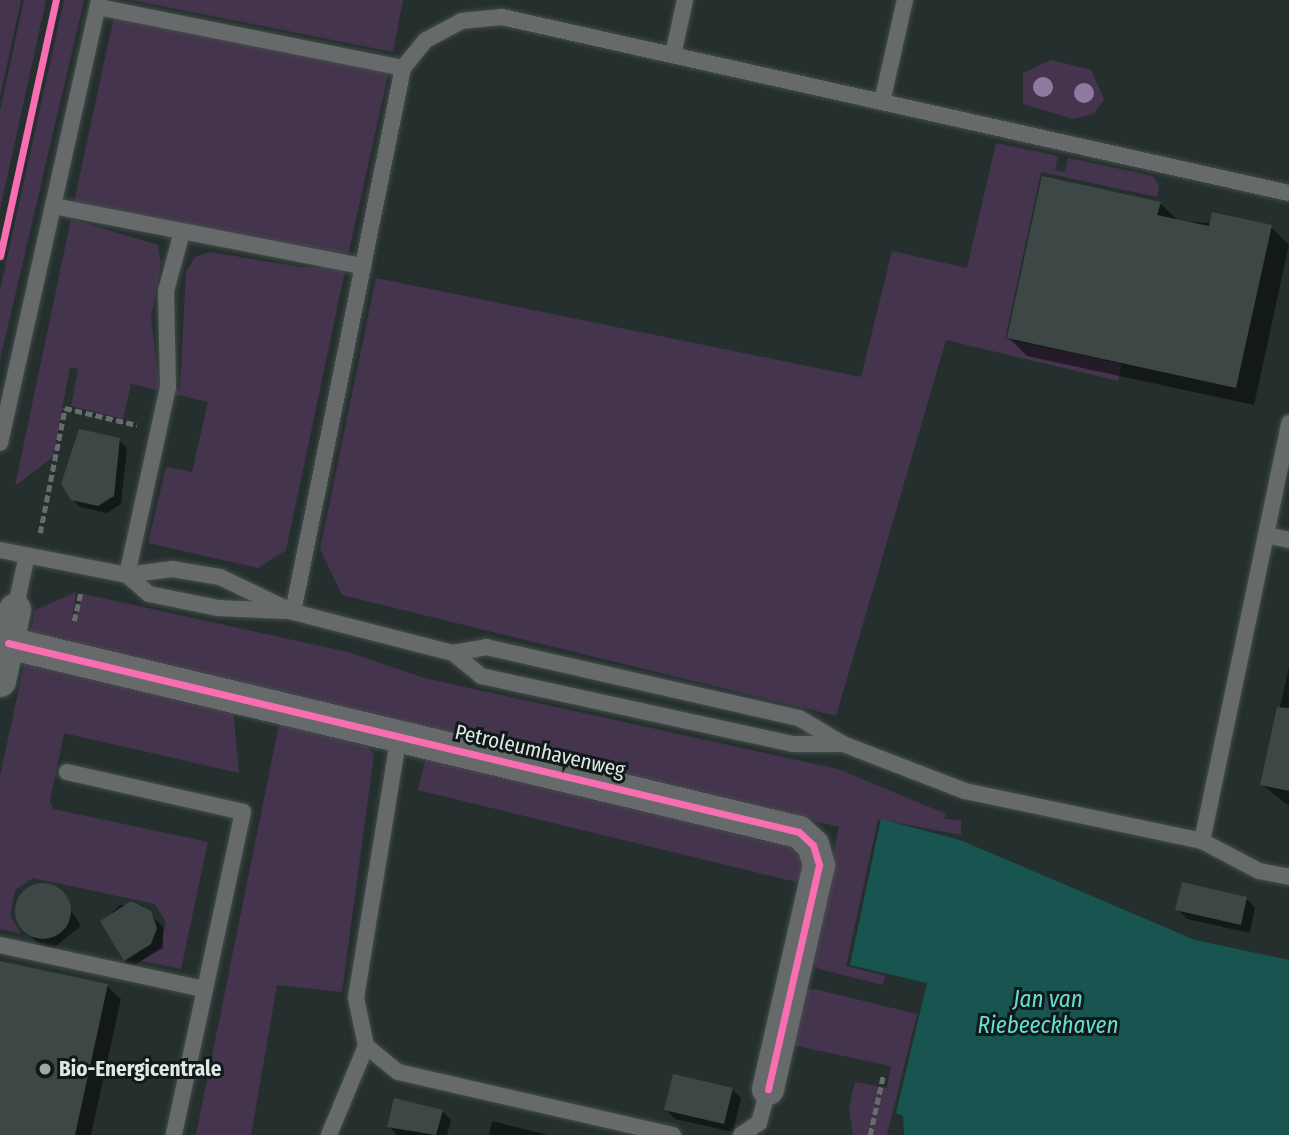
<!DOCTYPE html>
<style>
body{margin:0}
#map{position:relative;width:1289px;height:1135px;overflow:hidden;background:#25302e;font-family:"Fira Sans Condensed",sans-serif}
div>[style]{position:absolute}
.green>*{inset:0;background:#45344d}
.water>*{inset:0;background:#185450}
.shadow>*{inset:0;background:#0007}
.building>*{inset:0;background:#3d4745}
.round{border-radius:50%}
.path>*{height:4.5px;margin-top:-2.25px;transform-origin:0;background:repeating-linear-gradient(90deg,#696c6c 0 7px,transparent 0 10.5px)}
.roads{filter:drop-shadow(0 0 2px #434d4b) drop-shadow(0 0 2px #434d4b)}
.service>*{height:16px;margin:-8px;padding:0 8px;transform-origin:8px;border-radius:8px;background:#676a6a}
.minor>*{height:32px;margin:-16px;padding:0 16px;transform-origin:16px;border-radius:16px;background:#676a6a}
.cycleway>*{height:7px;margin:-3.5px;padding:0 3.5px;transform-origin:3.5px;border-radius:3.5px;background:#f96db3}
.trees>*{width:20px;height:20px;margin:-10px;border-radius:50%;background:#90799f}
.dots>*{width:19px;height:19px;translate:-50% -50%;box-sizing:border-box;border:4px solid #121a19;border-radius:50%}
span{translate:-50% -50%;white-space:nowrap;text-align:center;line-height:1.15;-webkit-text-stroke:6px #121a19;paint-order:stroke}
.street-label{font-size:21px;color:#dee9e7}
.poi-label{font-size:21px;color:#dee9e7;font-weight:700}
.left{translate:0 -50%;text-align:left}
.water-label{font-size:23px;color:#65dfd2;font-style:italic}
</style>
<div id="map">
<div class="green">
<div style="clip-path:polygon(0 0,21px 0,0 96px)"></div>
<div style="clip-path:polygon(24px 0,46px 0,0 210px,0 111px)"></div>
<div style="clip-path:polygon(64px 0,84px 0,0 360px,0 290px)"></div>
<div style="clip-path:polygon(132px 0,403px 0,393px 52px)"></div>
<div style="clip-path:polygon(114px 17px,389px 71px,348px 255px,74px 202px)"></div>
<div style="clip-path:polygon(1051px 60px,1091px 70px,1104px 99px,1094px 114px,1073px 119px,1023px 104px,1023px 73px)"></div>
<div style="clip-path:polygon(996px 143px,1058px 156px,1055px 170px,1065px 172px,1068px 158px,1153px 176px,1159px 186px,1157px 197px,1041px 172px,1005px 339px,1122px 364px,1118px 381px,946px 340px,836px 716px,342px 595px,320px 549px,376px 278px,861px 377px,892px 251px,967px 268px)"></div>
<div style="clip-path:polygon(71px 219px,158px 245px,161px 264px,151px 317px,159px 385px,180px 390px,186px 272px,195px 257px,210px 252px,301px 267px,346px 266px,286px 550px,258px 568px,148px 543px,166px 467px,192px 472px,208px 402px,131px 384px,123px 419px,71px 406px,78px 369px,70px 367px,53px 457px,15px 486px)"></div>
<div style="clip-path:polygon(76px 592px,71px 626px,83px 594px,348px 652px,424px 678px,838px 769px,946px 814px,944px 819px,961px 820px,961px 835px,878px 819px,846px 966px,885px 976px,883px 985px,819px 969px,810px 962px,839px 827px,30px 635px,35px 610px)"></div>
<div style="clip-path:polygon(25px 660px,233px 709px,239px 773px,64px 733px,50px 801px,53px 809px,208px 842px,181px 969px,141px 961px,161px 947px,166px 922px,155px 904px,33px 878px,15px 890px,10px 915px,21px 934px,0 929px,0 776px)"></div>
<div style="clip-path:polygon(280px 720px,364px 741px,374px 755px,342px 992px,277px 985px,251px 1135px,196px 1135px)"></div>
<div style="clip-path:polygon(426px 757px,787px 841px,804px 858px,800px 883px,418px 790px)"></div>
<div style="clip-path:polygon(814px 989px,917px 1014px,887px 1135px,853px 1135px,849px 1108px,855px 1082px,887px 1088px,891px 1066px,792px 1045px,804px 990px)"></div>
</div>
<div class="water">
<div style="clip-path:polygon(881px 819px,960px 840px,1195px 940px,1289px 960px,1289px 1135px,904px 1135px,903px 1116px,896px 1113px,927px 983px,850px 965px)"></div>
</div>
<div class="shadow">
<div style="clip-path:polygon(1160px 203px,1179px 221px,1271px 227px,1289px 245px,1254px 405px,1027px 356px,1009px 338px)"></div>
<div style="clip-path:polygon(119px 440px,127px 448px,121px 504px,107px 513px,80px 507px,72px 499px)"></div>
<div style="clip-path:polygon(1289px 667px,1289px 806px,1262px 785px)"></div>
<div style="clip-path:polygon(38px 885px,59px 891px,81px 926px,50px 951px,34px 940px,19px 915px,21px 898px)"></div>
<div style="clip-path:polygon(1246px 898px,1255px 908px,1250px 933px,1187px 919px,1177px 909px)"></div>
<div style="clip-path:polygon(120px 905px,141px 905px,163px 927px,163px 948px,129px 968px,102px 922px)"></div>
<div style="clip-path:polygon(0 962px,107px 986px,121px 999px,91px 1135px,0 1135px)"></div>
<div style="clip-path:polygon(732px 1089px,741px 1098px,733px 1132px,675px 1119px,666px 1110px)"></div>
<div style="clip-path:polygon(442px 1111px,451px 1120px,447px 1135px,397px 1135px,389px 1126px)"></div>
<div style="clip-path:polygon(492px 1121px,548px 1135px,489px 1135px)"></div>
</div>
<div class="building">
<div style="clip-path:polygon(1042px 176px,1161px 202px,1157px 215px,1209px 226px,1212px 212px,1272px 225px,1236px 388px,1007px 338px)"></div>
<div style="clip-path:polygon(79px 429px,120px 438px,114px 496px,98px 506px,71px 500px,61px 484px)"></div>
<div style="clip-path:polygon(1277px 707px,1289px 708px,1289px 791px,1260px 785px)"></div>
<div style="clip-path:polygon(1182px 882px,1247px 897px,1241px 925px,1175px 910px)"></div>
<div class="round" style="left:15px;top:883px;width:56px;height:56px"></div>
<div style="clip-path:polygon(131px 901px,151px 911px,157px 928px,151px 944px,124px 961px,100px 921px)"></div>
<div style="clip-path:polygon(0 961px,108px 984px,75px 1135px,0 1135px)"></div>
<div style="clip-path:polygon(673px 1074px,733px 1088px,724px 1124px,664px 1110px)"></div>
<div style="clip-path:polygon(394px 1098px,443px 1110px,436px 1135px,387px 1127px)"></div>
</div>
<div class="path">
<div style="left:40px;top:533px;width:127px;rotate:-78.7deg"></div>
<div style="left:65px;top:408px;width:74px;rotate:13.3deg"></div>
<div style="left:74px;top:621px;width:31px;rotate:-77deg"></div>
<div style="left:870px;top:1135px;width:60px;rotate:-77.6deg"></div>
</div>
<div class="roads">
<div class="service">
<div style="left:98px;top:7px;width:311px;rotate:11.3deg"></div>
<div style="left:673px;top:55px;width:56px;rotate:-77.7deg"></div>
<div style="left:882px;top:102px;width:105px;rotate:-77.3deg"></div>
<div style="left:53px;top:206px;width:316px;rotate:11deg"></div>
<div style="left:0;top:443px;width:454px;rotate:-77.4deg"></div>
<div style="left:1266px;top:535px;width:24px;rotate:12deg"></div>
<div style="left:0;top:550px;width:129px;rotate:11.1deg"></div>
<div style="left:127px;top:575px;width:45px;rotate:-7.6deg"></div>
<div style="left:172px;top:569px;width:49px;rotate:9.5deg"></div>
<div style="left:220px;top:577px;width:81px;rotate:25.6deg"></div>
<div style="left:293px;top:612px;width:165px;rotate:14.4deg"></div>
<div style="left:453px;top:653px;width:34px;rotate:-10deg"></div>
<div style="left:486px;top:647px;width:321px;rotate:12.8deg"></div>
<div style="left:799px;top:718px;width:51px;rotate:30.6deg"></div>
<div style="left:127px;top:575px;width:192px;rotate:-77.7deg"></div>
<div style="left:168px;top:387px;width:96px;rotate:-91.2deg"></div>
<div style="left:166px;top:291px;width:61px;rotate:-74.8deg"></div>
<div style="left:127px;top:575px;width:29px;rotate:41deg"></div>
<div style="left:149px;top:594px;width:70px;rotate:11.5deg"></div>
<div style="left:218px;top:608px;width:66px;rotate:2.6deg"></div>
<div style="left:15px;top:610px;width:56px;rotate:-77.7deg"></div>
<div style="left:293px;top:612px;width:555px;rotate:-78.57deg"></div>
<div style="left:403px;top:68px;width:36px;rotate:-51deg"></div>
<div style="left:426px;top:40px;width:40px;rotate:-28deg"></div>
<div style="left:461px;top:21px;width:41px;rotate:-5.6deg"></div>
<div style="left:502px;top:17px;width:806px;rotate:12.61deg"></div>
<div style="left:453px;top:653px;width:36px;rotate:39deg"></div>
<div style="left:481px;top:676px;width:318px;rotate:12.3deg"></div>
<div style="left:792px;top:744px;width:51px"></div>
<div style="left:843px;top:744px;width:131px;rotate:21.1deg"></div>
<div style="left:965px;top:791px;width:242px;rotate:11.9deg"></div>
<div style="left:1202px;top:841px;width:64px;rotate:27.8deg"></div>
<div style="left:1259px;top:871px;width:31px;rotate:11deg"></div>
<div style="left:399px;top:735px;width:266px;rotate:99.3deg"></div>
<div style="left:356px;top:998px;width:49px;rotate:78.2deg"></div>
<div style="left:366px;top:1046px;width:41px;rotate:39.1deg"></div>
<div style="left:398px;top:1072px;width:282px;rotate:12.9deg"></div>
<div style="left:67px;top:772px;width:180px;rotate:12.8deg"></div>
<div style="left:243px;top:812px;width:330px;rotate:102.1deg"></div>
<div style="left:1202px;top:841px;width:427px;rotate:-78.2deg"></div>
<div style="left:0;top:945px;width:208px;rotate:12.2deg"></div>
<div style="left:329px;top:1135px;width:96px;rotate:-67.4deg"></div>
<div style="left:741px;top:1135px;width:22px;rotate:-34deg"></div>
<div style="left:759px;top:1123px;width:35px;rotate:-75deg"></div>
</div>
<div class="minor">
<div style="left:8px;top:643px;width:813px;rotate:13.44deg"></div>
<div style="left:799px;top:832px;width:19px;rotate:43deg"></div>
<div style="left:813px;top:845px;width:21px;rotate:73deg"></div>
<div style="left:819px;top:865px;width:230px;rotate:102.8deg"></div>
<div style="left:0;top:681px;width:73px;rotate:-78.1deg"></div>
</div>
</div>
<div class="cycleway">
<div style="left:0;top:256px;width:262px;rotate:-77.7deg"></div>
<div style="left:8px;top:643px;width:813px;rotate:13.44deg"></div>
<div style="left:799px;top:832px;width:19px;rotate:43deg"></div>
<div style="left:813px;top:845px;width:21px;rotate:73deg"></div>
<div style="left:819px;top:865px;width:230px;rotate:102.8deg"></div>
</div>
<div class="trees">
<div style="left:1043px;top:87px"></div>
<div style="left:1084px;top:93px"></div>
</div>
<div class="dots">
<div style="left:45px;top:1069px;background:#9da8a6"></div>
</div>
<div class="street-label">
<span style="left:540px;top:751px;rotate:13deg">Petroleumhavenweg</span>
</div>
<div class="poi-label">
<span class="left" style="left:59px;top:1069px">Bio-Energicentrale</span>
</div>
<div class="water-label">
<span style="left:1048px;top:1012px">Jan van<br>Riebeeckhaven</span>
</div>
</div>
